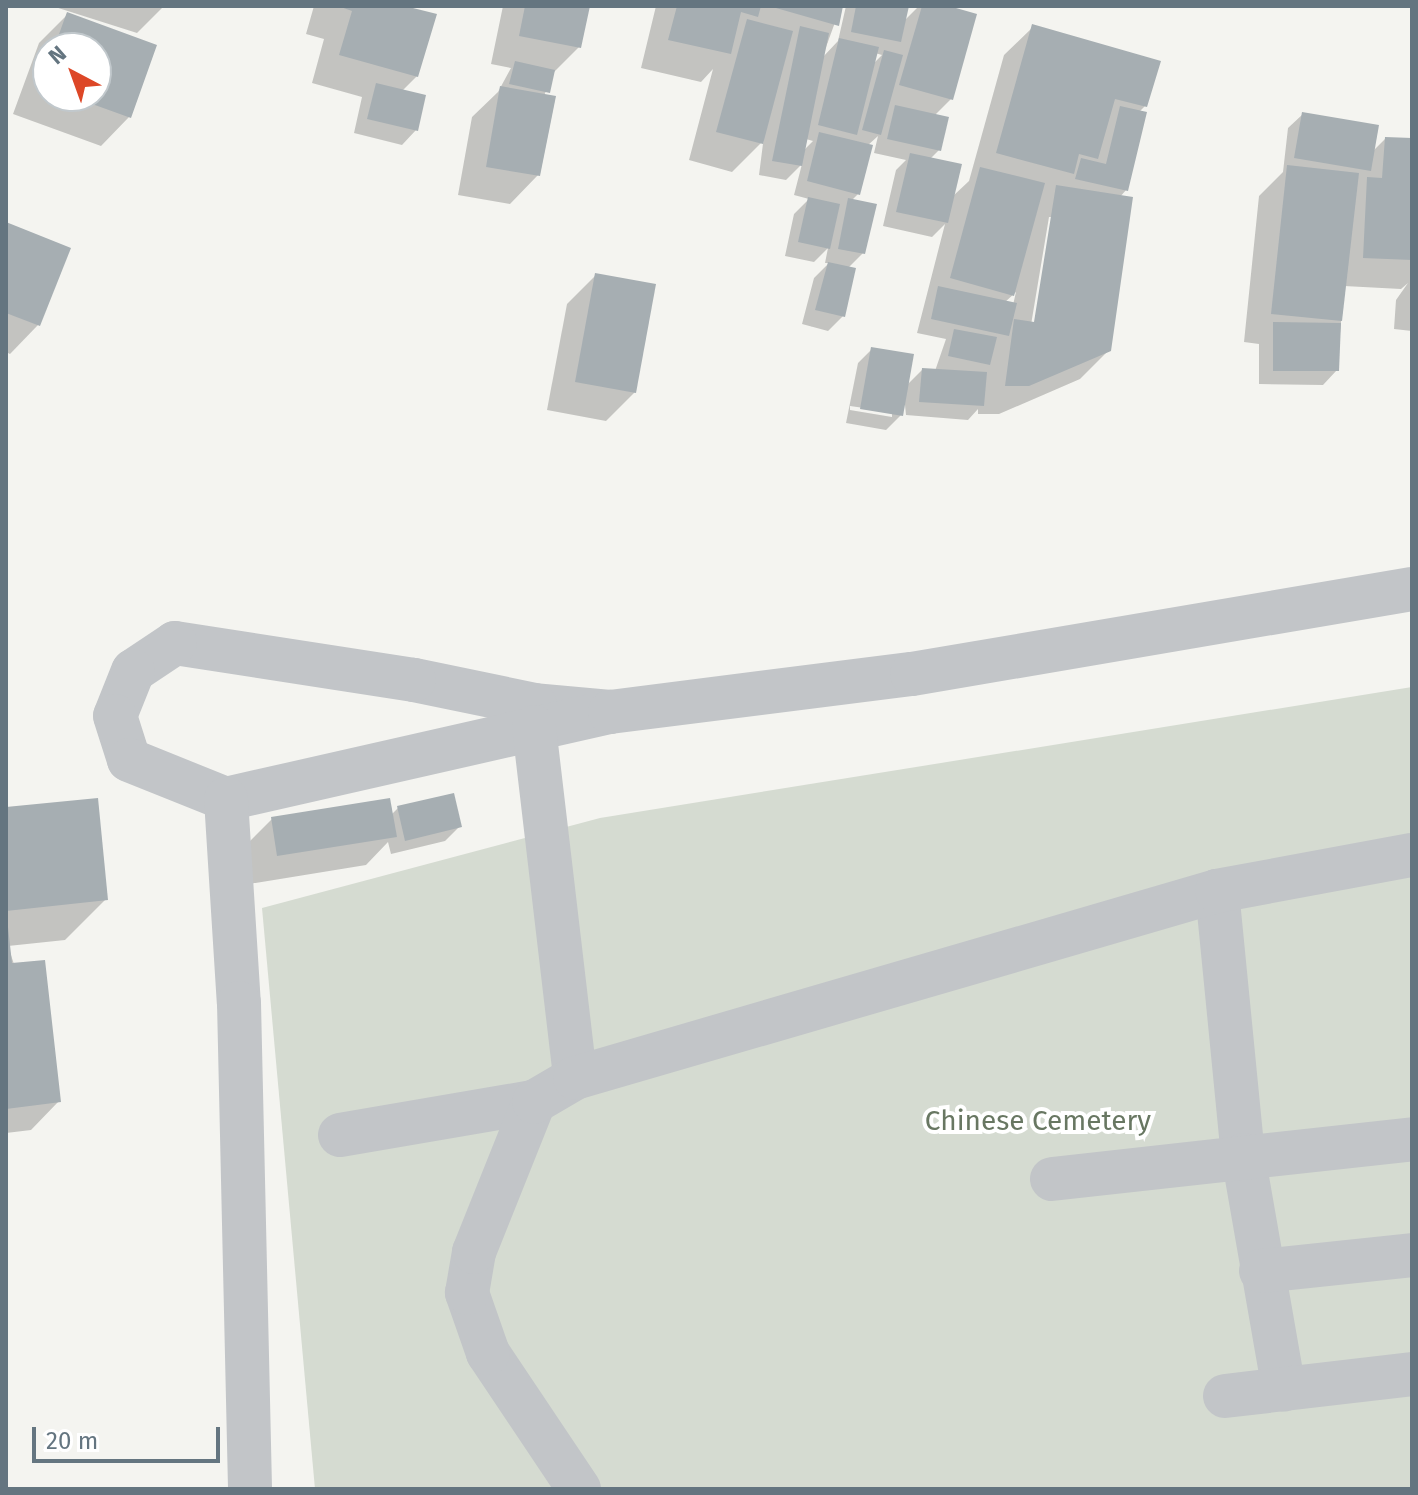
<!DOCTYPE html>
<style>
body{margin:0}
#map{position:relative;width:1418px;height:1495px;overflow:hidden;background:#f4f4f0;font-family:"Fira Sans",sans-serif}
div>[style]{position:absolute}
.green>*{inset:0;background:#d5dbd1}
.shadow>*{inset:0;background:#0003}
.building>*{inset:0;background:#a6aeb2}
.minor>*{height:44px;margin:-22px;padding:0 22px;transform-origin:22px;border-radius:22px;background:#c2c5c8}
span{translate:-50% -50%;white-space:nowrap;text-align:center;line-height:1.15;-webkit-text-stroke:8px #fff;paint-order:stroke}
.park-label{font-size:28px;color:#687762}
.frame{position:absolute;inset:0;border:8px solid #647580;pointer-events:none}
.north{position:absolute;left:32px;top:32px;width:80px;height:80px;box-sizing:border-box;background:#fff;border:2px solid #c1c8cc;border-radius:50%;rotate:319deg;font-size:22px;font-weight:700;line-height:32px;text-align:center;color:#647580}
.north::after{content:'';display:block;margin:auto;width:28px;height:36px;background:#dd4727;clip-path:polygon(50% 0,100% 100%,50% 72%,0 100%)}
.scale{position:absolute;left:32px;top:1427px;width:188px;height:36px;box-sizing:border-box;border:4px solid #647580;border-top:0;padding-left:10px;font-size:24px;line-height:28px;white-space:nowrap;color:#647580;-webkit-text-stroke:6px #fff;paint-order:stroke}
</style>
<div id="map">
<div class="green">
<div style="clip-path:polygon(1412px 687px,1412px 1489px,315px 1489px,262px 908px,600px 818px)"></div>
</div>
<div class="shadow">
<div style="clip-path:polygon(52px 6px,164px 6px,137px 33px)"></div>
<div style="clip-path:polygon(314px 6px,397px 6px,417px 76px,402px 91px,416px 130px,402px 145px,354px 133px,362px 97px,312px 83px,324px 39px,306px 34px)"></div>
<div style="clip-path:polygon(503px 6px,588px 6px,579px 47px,553px 73px,544px 96px,538px 175px,510px 204px,458px 195px,472px 117px,498px 92px,511px 68px,491px 64px)"></div>
<div style="clip-path:polygon(evenodd,656px 6px,841px 6px,822px 58px,838px 41px,846px 6px,907px 6px,903px 22px,919px 6px,942px 6px,951px 99px,934px 116px,939px 150px,930px 159px,952px 197px,969px 181px,1004px 55px,1033px 27px,1145px 106px,1139px 112px,1126px 190px,1120px 197px,1109px 350px,1080px 379px,999px 414px,978px 414px,978px 409px,968px 420px,906px 415px,904px 395px,901px 415px,886px 430px,846px 423px,858px 363px,872px 349px,906px 386px,922px 370px,935px 371px,946px 339px,917px 333px,945px 224px,932px 237px,883px 226px,896px 170px,906px 160px,874px 153px,878px 136px,867px 146px,858px 194px,851px 201px,863px 253px,848px 268px,843px 316px,828px 331px,802px 324px,814px 278px,829px 263px,825px 263px,828px 248px,814px 262px,785px 256px,794px 214px,809px 199px,794px 195px,802px 164px,786px 180px,759px 175px,765px 128px,761px 143px,732px 172px,689px 160px,713px 69px,701px 82px,641px 68px,656px 6px,875px 53px,882px 55px,873px 64px,875px 53px,656px 6px,806px 139px,813px 141px,803px 151px,806px 139px,656px 6px,1049px 217px,1053px 217px,1034px 332px,1030px 331px,1049px 217px,656px 6px,1016px 292px,1013px 305px,1004px 303px,1016px 292px,656px 6px,850px 406px,892px 412px,892px 417px,850px 410px,850px 406px)"></div>
<div style="clip-path:polygon(evenodd,67px 15px,154px 46px,129px 117px,101px 146px,13px 114px,39px 43px,67px 15px,48px 48px,96px 48px,96px 96px,48px 96px,48px 48px)"></div>
<div style="clip-path:polygon(1303px 114px,1372px 152px,1385px 139px,1412px 140px,1412px 331px,1394px 329px,1396px 300px,1408px 283px,1401px 289px,1344px 286px,1337px 370px,1323px 385px,1259px 384px,1259px 344px,1244px 342px,1259px 196px,1283px 172px,1288px 128px)"></div>
<div style="clip-path:polygon(6px 224px,38px 325px,10px 354px,6px 352px)"></div>
<div style="clip-path:polygon(596px 275px,635px 392px,606px 421px,547px 410px,567px 304px)"></div>
<div style="clip-path:polygon(398px 808px,460px 826px,445px 841px,391px 854px,388px 842px,366px 865px,249px 884px,243px 848px,272px 819px,391px 815px)"></div>
<div style="clip-path:polygon(6px 809px,106px 899px,65px 940px,8px 946px,59px 1101px,31px 1130px,6px 1133px)"></div>
</div>
<div class="building">
<div style="clip-path:polygon(338px 6px,405px 6px,437px 14px,418px 77px,339px 55px,352px 11px)"></div>
<div style="clip-path:polygon(525px 6px,590px 6px,581px 48px,519px 36px)"></div>
<div style="clip-path:polygon(677px 6px,761px 6px,758px 17px,741px 12px,731px 54px,668px 40px)"></div>
<div style="clip-path:polygon(769px 6px,843px 6px,839px 26px)"></div>
<div style="clip-path:polygon(856px 6px,909px 6px,901px 42px,851px 32px)"></div>
<div style="clip-path:polygon(922px 6px,949px 6px,977px 14px,953px 100px,899px 85px)"></div>
<div style="clip-path:polygon(67px 12px,157px 45px,131px 118px,70px 96px,96px 96px,96px 48px,54px 48px)"></div>
<div style="clip-path:polygon(747px 19px,793px 31px,763px 144px,716px 132px)"></div>
<div style="clip-path:polygon(1032px 24px,1161px 61px,1147px 107px,1115px 99px,1098px 159px,1079px 154px,1074px 174px,996px 153px)"></div>
<div style="clip-path:polygon(800px 26px,829px 33px,802px 166px,772px 161px)"></div>
<div style="clip-path:polygon(839px 38px,879px 47px,857px 135px,818px 125px)"></div>
<div style="clip-path:polygon(884px 50px,903px 55px,881px 135px,862px 130px)"></div>
<div style="clip-path:polygon(515px 61px,555px 70px,550px 93px,509px 84px)"></div>
<div style="clip-path:polygon(376px 83px,426px 95px,418px 131px,367px 119px)"></div>
<div style="clip-path:polygon(500px 86px,556px 96px,540px 176px,486px 167px)"></div>
<div style="clip-path:polygon(895px 105px,949px 117px,941px 151px,887px 139px)"></div>
<div style="clip-path:polygon(1120px 106px,1147px 112px,1128px 191px,1075px 179px,1081px 158px,1106px 164px)"></div>
<div style="clip-path:polygon(1302px 112px,1379px 125px,1371px 171px,1294px 158px)"></div>
<div style="clip-path:polygon(819px 132px,873px 145px,860px 195px,807px 181px)"></div>
<div style="clip-path:polygon(1385px 137px,1412px 138px,1412px 260px,1363px 258px,1367px 177px,1382px 178px)"></div>
<div style="clip-path:polygon(910px 153px,962px 164px,948px 223px,896px 212px)"></div>
<div style="clip-path:polygon(1287px 165px,1359px 173px,1342px 321px,1271px 314px)"></div>
<div style="clip-path:polygon(980px 167px,1045px 183px,1014px 296px,950px 278px)"></div>
<div style="clip-path:polygon(1056px 185px,1133px 197px,1111px 351px,1029px 386px,1005px 386px,1014px 319px,1034px 322px)"></div>
<div style="clip-path:polygon(808px 197px,840px 204px,830px 249px,798px 242px)"></div>
<div style="clip-path:polygon(848px 198px,877px 204px,865px 254px,838px 249px)"></div>
<div style="clip-path:polygon(6px 222px,71px 248px,40px 326px,6px 313px)"></div>
<div style="clip-path:polygon(828px 262px,856px 268px,845px 317px,815px 310px)"></div>
<div style="clip-path:polygon(595px 273px,656px 284px,636px 393px,575px 382px)"></div>
<div style="clip-path:polygon(938px 286px,1017px 303px,1009px 336px,931px 319px)"></div>
<div style="clip-path:polygon(1273px 322px,1341px 323px,1339px 371px,1273px 371px)"></div>
<div style="clip-path:polygon(954px 329px,997px 337px,990px 365px,948px 356px)"></div>
<div style="clip-path:polygon(871px 347px,914px 354px,903px 416px,860px 409px)"></div>
<div style="clip-path:polygon(922px 368px,987px 372px,984px 406px,919px 402px)"></div>
<div style="clip-path:polygon(454px 793px,462px 827px,405px 841px,397px 806px)"></div>
<div style="clip-path:polygon(98px 798px,108px 900px,6px 911px,6px 807px)"></div>
<div style="clip-path:polygon(390px 798px,397px 837px,277px 856px,271px 817px)"></div>
<div style="clip-path:polygon(8px 927px,12px 963px,45px 960px,61px 1102px,6px 1109px)"></div>
</div>
<div class="minor">
<div style="left:610px;top:712px;width:75px;rotate:-174.7deg"></div>
<div style="left:535px;top:705px;width:124px;rotate:-168.3deg"></div>
<div style="left:414px;top:680px;width:242px;rotate:-171.2deg"></div>
<div style="left:175px;top:643px;width:50px;rotate:146.3deg"></div>
<div style="left:133px;top:671px;width:48px;rotate:111.8deg"></div>
<div style="left:115px;top:716px;width:46px;rotate:72.3deg"></div>
<div style="left:129px;top:760px;width:105px;rotate:21.9deg"></div>
<div style="left:226px;top:799px;width:394px;rotate:-12.8deg"></div>
<div style="left:610px;top:712px;width:304px;rotate:-7.2deg"></div>
<div style="left:912px;top:674px;width:507px;rotate:-9.65deg"></div>
<div style="left:534px;top:727px;width:353px;rotate:83.3deg"></div>
<div style="left:226px;top:799px;width:204px;rotate:86.4deg"></div>
<div style="left:239px;top:1003px;width:486px;rotate:88.7deg"></div>
<div style="left:1217px;top:891px;width:265px;rotate:84.4deg"></div>
<div style="left:1243px;top:1155px;width:238px;rotate:80.1deg"></div>
<div style="left:340px;top:1135px;width:197px;rotate:-9.7deg"></div>
<div style="left:1052px;top:1179px;width:362px;rotate:-6.3deg"></div>
<div style="left:1261px;top:1271px;width:152px;rotate:-6deg"></div>
<div style="left:1225px;top:1396px;width:188px;rotate:-6.7deg"></div>
<div style="left:579px;top:1489px;width:164px;rotate:-123.8deg"></div>
<div style="left:488px;top:1353px;width:64px;rotate:-109.3deg"></div>
<div style="left:467px;top:1293px;width:42px;rotate:-80.3deg"></div>
<div style="left:474px;top:1252px;width:162px;rotate:-68.2deg"></div>
<div style="left:534px;top:1102px;width:48px;rotate:-30.3deg"></div>
<div style="left:575px;top:1078px;width:669px;rotate:-16.24deg"></div>
<div style="left:1217px;top:891px;width:198px;rotate:-10.5deg"></div>
</div>
<div class="park-label">
<span style="left:1038px;top:1121px">Chinese Cemetery</span>
</div>
<div class="frame"></div>
<div class="north">N</div>
<div class="scale">20 m</div>
</div>
